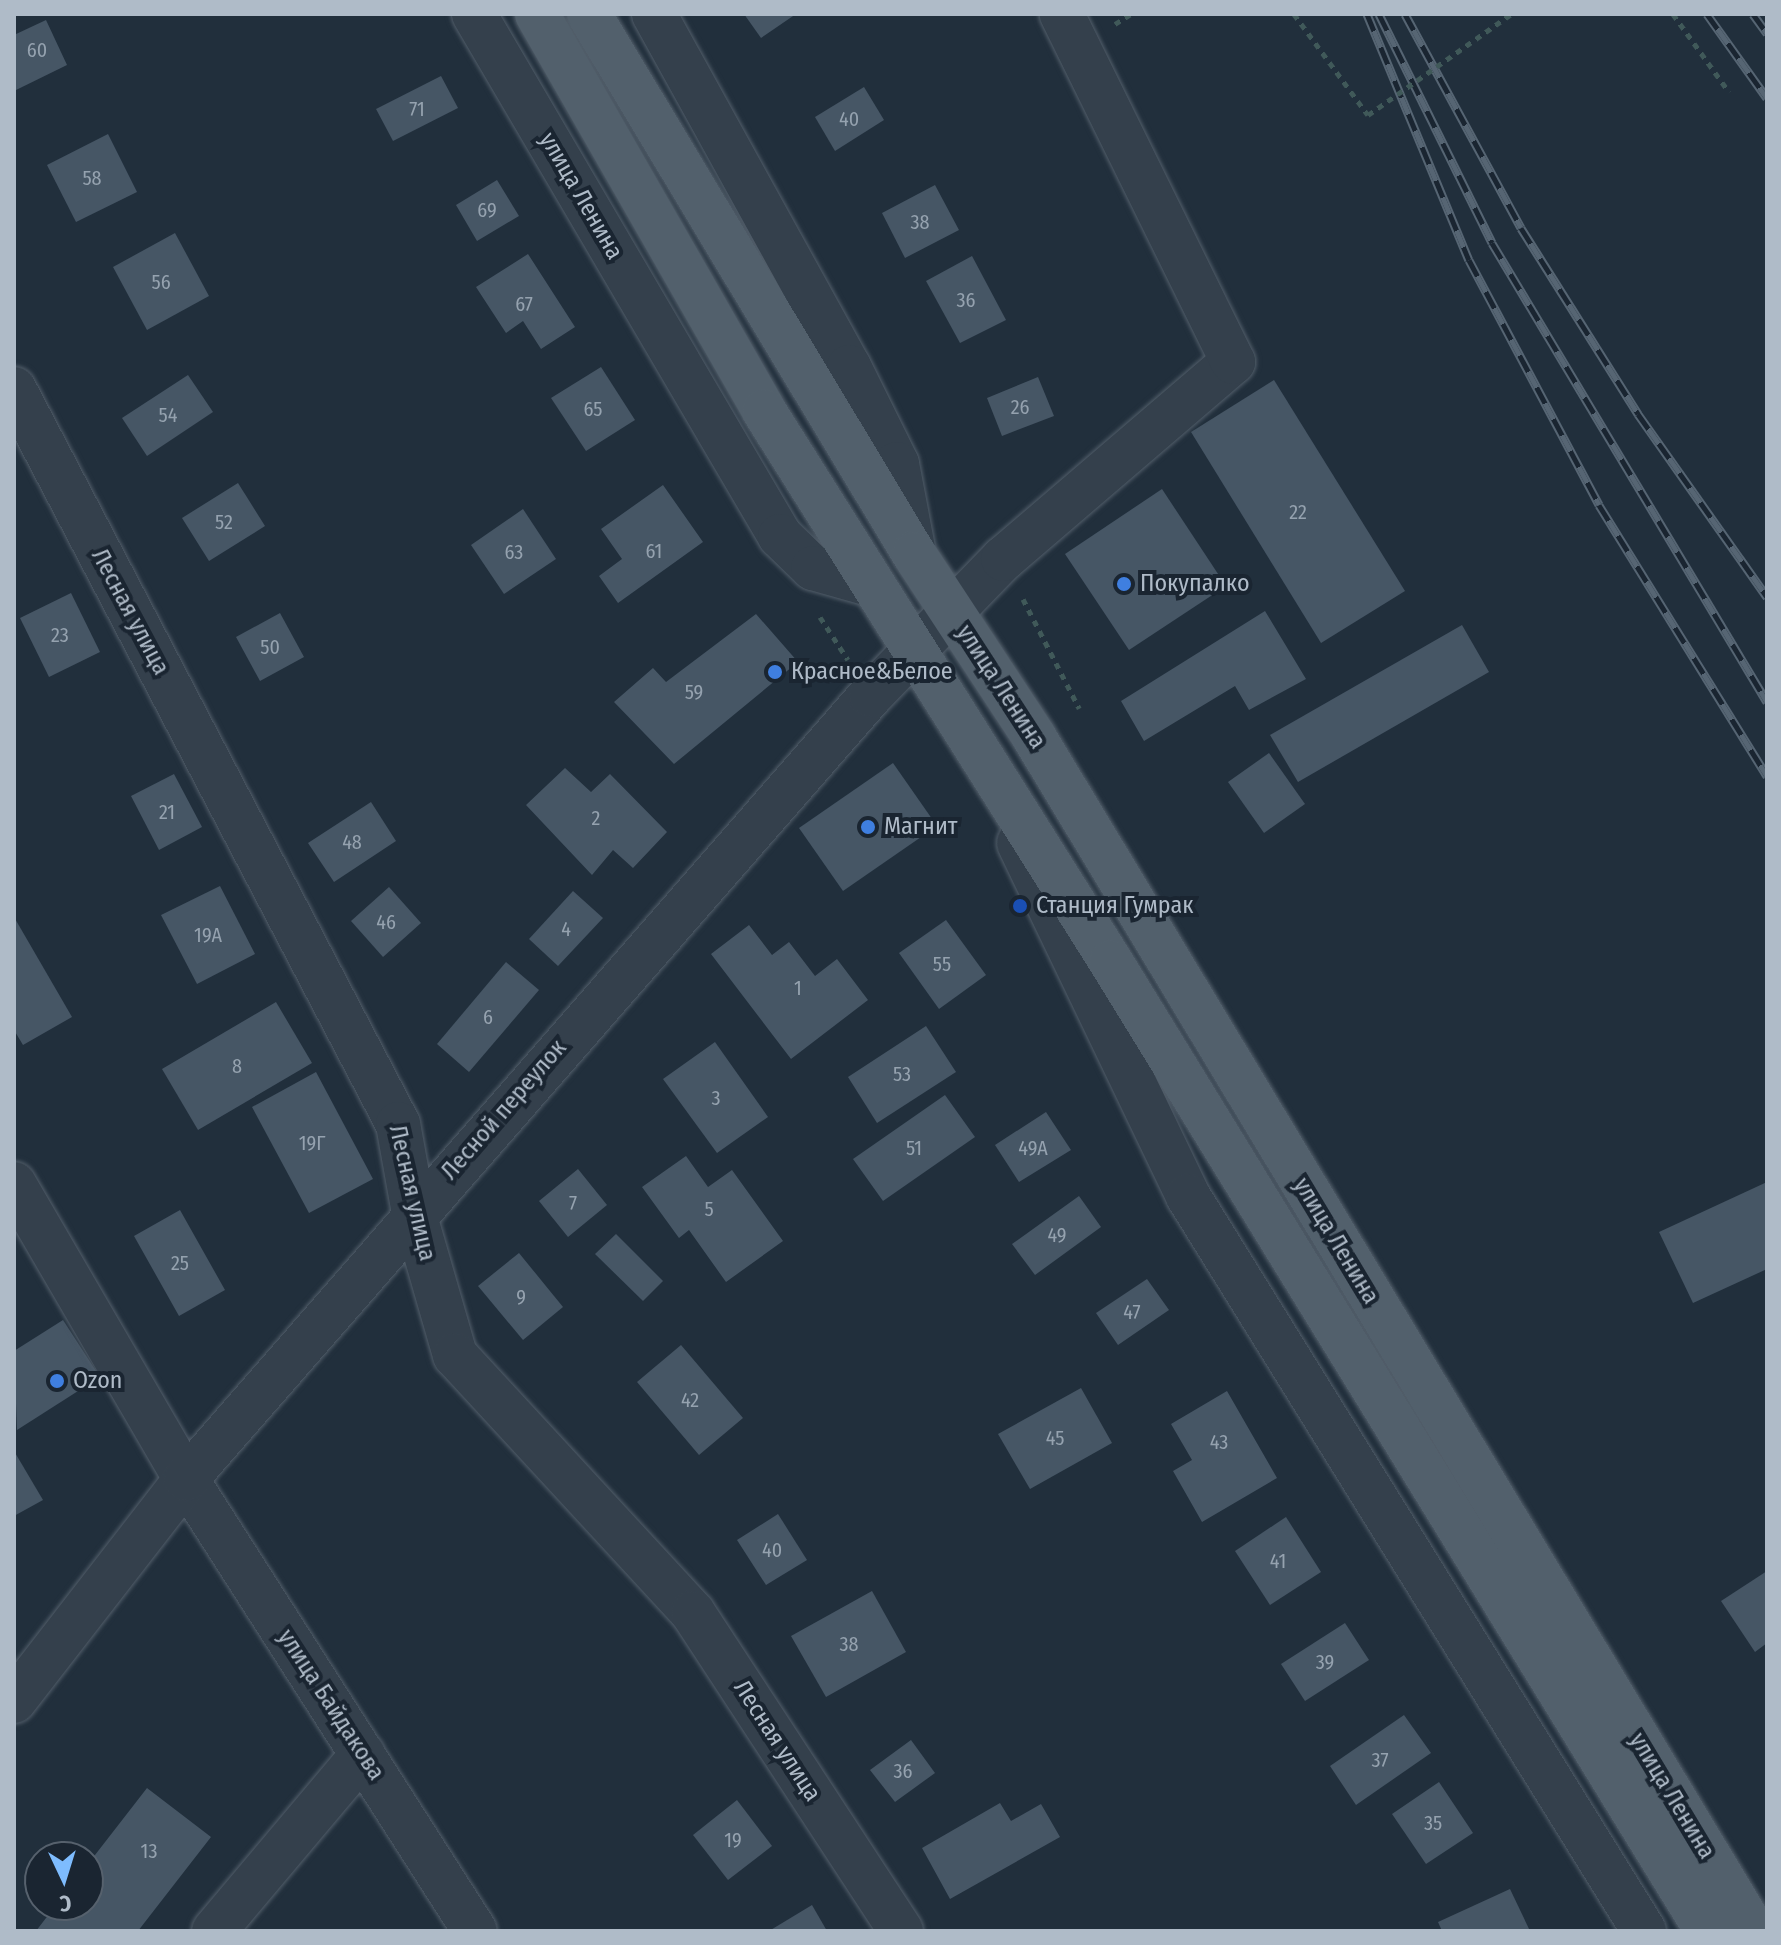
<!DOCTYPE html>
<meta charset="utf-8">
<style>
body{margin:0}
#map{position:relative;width:1781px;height:1945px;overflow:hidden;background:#212f3c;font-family:"Fira Sans Condensed",sans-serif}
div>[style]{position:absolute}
.building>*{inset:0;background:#465665}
.path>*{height:5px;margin-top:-2.5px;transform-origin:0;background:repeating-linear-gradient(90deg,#405959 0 6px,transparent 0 12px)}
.roads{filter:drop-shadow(0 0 2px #525e6a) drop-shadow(0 0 2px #525e6a)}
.minor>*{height:44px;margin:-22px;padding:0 22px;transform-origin:22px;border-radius:22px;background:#34404c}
.major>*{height:44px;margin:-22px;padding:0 22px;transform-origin:22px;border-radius:22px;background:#52606c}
.rail>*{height:9px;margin-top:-4.5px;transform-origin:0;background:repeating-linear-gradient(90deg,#1a2531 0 18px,#566573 0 36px);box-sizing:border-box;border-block:2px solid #566573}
.path-bridge>*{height:5px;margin-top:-2.5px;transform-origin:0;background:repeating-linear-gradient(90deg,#405959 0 6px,transparent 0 12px)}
.dots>*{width:22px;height:22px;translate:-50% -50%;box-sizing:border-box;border:4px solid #1a2531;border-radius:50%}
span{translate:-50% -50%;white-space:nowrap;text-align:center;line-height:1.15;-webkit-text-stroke:8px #1a2531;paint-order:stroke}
.number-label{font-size:20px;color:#95a2af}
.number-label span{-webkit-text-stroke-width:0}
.street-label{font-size:24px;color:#afbbc8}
.poi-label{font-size:24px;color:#afbbc8}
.left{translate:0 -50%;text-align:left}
.frame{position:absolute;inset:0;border:16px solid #afbbc8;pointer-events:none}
.north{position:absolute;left:24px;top:1841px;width:80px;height:80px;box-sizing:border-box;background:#1a2531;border:2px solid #56616d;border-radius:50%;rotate:176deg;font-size:22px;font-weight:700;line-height:32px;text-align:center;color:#afbbc8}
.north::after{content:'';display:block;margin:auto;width:28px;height:36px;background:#7ebcfe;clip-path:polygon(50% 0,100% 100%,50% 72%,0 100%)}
</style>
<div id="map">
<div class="building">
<div style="clip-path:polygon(744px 14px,796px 14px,761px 38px)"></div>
<div style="clip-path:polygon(46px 20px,67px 65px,14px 91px,14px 35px)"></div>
<div style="clip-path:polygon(441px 76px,458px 108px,393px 141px,376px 109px)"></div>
<div style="clip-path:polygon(864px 87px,884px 120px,835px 151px,815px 117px)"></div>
<div style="clip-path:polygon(108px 134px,137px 192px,76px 222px,47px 165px)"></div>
<div style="clip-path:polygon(497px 180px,519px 216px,477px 241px,456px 205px)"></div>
<div style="clip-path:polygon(935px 185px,959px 230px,905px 258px,882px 213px)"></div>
<div style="clip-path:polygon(175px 233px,209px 296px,147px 330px,113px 267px)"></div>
<div style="clip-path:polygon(528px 254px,575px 327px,541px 349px,523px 321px,506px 333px,476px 287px)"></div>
<div style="clip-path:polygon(972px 256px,1006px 320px,960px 343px,926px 281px)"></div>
<div style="clip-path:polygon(601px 367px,635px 420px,586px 451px,551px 398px)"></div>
<div style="clip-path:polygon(188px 375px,213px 412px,147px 456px,122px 418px)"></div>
<div style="clip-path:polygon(1038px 377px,1054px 416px,1002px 436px,987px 398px)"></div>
<div style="clip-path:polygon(1274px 380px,1405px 591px,1321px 643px,1191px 432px)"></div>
<div style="clip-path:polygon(238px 483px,265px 526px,209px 561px,182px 518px)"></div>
<div style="clip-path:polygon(663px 485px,703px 542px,618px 603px,599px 576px,622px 559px,601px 529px)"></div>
<div style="clip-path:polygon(1162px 489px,1226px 586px,1129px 650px,1065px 554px)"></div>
<div style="clip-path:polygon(523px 509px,556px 559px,504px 594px,471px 545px)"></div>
<div style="clip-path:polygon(71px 593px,100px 652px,49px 677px,20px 618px)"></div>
<div style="clip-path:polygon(1265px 611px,1306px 679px,1249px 710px,1235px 686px,1144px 741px,1121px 701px)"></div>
<div style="clip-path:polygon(280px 613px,304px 657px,260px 681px,236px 637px)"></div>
<div style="clip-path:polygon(756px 614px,798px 662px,674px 764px,614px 702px,653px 668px,666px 682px)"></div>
<div style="clip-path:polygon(1462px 625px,1489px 672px,1298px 782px,1270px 735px)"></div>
<div style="clip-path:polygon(1269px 753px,1305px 804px,1264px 833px,1228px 782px)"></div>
<div style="clip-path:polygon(893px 763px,937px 826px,843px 891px,799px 828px)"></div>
<div style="clip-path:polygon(565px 768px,591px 792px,610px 774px,667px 832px,633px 868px,613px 850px,592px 875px,526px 805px)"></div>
<div style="clip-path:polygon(174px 774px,202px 827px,159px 850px,131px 796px)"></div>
<div style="clip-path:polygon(371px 802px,396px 841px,334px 882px,308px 843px)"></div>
<div style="clip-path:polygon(220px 886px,255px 954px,197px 984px,161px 915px)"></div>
<div style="clip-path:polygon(389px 887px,421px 923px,383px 957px,351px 921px)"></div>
<div style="clip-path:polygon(573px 891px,603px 918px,558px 966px,529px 939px)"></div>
<div style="clip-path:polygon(14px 917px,72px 1017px,23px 1045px,14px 1030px)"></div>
<div style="clip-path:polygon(946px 920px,986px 975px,939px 1009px,899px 953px)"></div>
<div style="clip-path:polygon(749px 925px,772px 955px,789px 942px,815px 976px,837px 959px,868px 1000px,791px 1059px,711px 954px)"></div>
<div style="clip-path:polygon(506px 962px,539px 990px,469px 1072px,437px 1044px)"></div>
<div style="clip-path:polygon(276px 1002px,312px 1063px,198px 1130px,162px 1069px)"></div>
<div style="clip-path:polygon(926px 1026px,956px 1072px,877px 1123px,848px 1077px)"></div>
<div style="clip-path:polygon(715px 1042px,768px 1117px,717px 1153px,663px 1079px)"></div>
<div style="clip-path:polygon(316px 1072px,373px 1179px,309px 1213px,252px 1107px)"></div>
<div style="clip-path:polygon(945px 1095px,975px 1137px,883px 1201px,853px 1159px)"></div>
<div style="clip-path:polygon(1046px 1112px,1071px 1150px,1019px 1182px,995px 1145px)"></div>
<div style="clip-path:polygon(686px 1156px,708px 1187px,732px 1170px,783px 1241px,726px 1282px,689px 1230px,679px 1238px,642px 1187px)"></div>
<div style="clip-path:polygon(578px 1169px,607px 1205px,568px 1237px,539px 1201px)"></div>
<div style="clip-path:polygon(1767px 1182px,1767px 1269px,1693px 1303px,1659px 1232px)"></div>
<div style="clip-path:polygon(1079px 1196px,1101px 1227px,1035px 1275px,1012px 1244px)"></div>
<div style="clip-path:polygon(180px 1210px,225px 1290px,179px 1316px,134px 1236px)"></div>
<div style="clip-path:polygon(616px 1234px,663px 1281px,643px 1301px,595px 1254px)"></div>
<div style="clip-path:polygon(519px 1253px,563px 1307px,523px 1340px,478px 1286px)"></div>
<div style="clip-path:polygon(1147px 1279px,1169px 1310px,1118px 1345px,1096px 1313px)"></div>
<div style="clip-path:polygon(63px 1320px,100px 1377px,17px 1430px,14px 1351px)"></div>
<div style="clip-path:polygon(681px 1345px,743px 1418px,699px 1455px,637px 1382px)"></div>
<div style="clip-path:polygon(1081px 1388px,1112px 1443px,1030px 1489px,998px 1434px)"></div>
<div style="clip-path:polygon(1227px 1391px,1277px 1478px,1202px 1522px,1173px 1471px,1192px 1460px,1171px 1424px)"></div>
<div style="clip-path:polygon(14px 1451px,43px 1500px,14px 1516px)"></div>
<div style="clip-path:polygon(778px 1514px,807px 1560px,766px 1585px,737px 1540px)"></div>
<div style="clip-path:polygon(1286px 1517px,1321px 1572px,1270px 1605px,1235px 1551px)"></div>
<div style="clip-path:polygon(1767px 1571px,1767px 1643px,1755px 1652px,1721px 1601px)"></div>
<div style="clip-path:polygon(872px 1591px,906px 1652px,826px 1697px,791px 1636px)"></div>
<div style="clip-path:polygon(1345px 1623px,1369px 1660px,1305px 1701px,1281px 1664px)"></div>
<div style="clip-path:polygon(1404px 1715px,1431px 1753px,1356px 1805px,1330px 1766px)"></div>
<div style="clip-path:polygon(911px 1740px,935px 1773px,895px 1802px,870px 1770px)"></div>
<div style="clip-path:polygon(1439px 1782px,1473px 1833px,1426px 1864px,1392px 1814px)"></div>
<div style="clip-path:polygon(147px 1788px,211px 1837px,138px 1931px,36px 1931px,56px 1905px,88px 1905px,88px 1864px)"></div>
<div style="clip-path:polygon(737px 1800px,772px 1846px,728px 1880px,693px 1835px)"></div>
<div style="clip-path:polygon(1000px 1803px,1011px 1821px,1041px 1804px,1060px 1837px,950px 1899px,922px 1848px)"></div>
<div style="clip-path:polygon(1510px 1889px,1530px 1931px,1442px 1931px,1438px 1922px)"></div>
<div style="clip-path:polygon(812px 1905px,827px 1931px,769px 1931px)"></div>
</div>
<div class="path">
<div style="left:1294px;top:14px;width:125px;rotate:53.8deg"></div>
<div style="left:1673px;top:14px;width:96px;rotate:54.3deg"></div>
<div style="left:1115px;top:24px;width:19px;rotate:-32deg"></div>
<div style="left:1023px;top:599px;width:123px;rotate:62.8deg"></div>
<div style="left:820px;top:617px;width:51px;rotate:56.9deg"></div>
</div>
<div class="roads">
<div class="minor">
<div style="left:474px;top:14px;width:605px;rotate:59.62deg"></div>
<div style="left:780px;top:536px;width:46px;rotate:44.1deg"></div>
<div style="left:813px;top:568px;width:59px;rotate:15.7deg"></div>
<div style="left:654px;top:14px;width:403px;rotate:61.1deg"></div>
<div style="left:849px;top:367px;width:108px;rotate:63.7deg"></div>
<div style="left:897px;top:464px;width:92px;rotate:79.3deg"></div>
<div style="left:14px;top:389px;width:829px;rotate:62.42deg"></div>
<div style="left:398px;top:1124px;width:90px;rotate:79.8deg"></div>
<div style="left:414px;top:1213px;width:148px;rotate:73.9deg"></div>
<div style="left:455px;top:1355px;width:351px;rotate:47.3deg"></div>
<div style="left:693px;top:1613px;width:380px;rotate:56.8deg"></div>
<div style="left:1019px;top:843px;width:391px;rotate:64.4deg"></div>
<div style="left:1188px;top:1196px;width:865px;rotate:58.18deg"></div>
<div style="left:14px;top:1184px;width:341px;rotate:59.8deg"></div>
<div style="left:186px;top:1479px;width:536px;rotate:57.41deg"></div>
<div style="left:14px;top:1701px;width:281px;rotate:-52.2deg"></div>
<div style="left:186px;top:1479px;width:1041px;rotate:-48.86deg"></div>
<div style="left:871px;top:695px;width:190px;rotate:-45.9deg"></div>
<div style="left:1003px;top:559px;width:303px;rotate:-40.6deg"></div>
<div style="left:1233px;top:362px;width:388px;rotate:-116.2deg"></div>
<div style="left:214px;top:1931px;width:231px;rotate:-49.9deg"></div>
</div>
<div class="major">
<div style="left:537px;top:14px;width:457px;rotate:60.2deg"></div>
<div style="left:764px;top:411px;width:651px;rotate:57.8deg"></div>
<div style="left:1111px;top:962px;width:1138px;rotate:58.41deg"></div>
<div style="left:589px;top:14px;width:630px;rotate:58.96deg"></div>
<div style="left:914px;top:554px;width:219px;rotate:56.7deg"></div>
<div style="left:1034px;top:737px;width:1394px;rotate:58.91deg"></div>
</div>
</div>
<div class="rail">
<div style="left:1367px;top:14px;width:266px;rotate:67.5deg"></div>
<div style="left:1469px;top:260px;width:277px;rotate:62deg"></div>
<div style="left:1599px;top:505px;width:319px;rotate:58.2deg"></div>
<div style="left:1379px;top:14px;width:255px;rotate:63.7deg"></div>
<div style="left:1492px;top:243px;width:535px;rotate:59.07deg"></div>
<div style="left:1405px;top:14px;width:243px;rotate:61.5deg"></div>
<div style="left:1521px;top:228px;width:220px;rotate:57.8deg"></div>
<div style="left:1638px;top:414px;width:224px;rotate:54.8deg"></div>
<div style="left:1707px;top:14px;width:103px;rotate:54.5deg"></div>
<div style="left:1753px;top:14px;width:24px;rotate:54deg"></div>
</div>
<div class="path-bridge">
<div style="left:1368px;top:115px;width:175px;rotate:-35.2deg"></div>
</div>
<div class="dots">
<div style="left:1124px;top:584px;background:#3f7fe0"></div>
<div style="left:775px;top:672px;background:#3f7fe0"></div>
<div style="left:868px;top:827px;background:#3f7fe0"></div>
<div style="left:1020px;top:906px;background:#1a4fb4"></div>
<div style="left:57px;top:1381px;background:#3f7fe0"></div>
</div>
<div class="number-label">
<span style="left:37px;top:50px">60</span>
<span style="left:417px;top:109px">71</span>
<span style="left:849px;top:119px">40</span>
<span style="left:92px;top:178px">58</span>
<span style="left:487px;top:210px">69</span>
<span style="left:920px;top:222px">38</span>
<span style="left:161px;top:282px">56</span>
<span style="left:966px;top:300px">36</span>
<span style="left:524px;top:304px">67</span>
<span style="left:1020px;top:407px">26</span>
<span style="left:593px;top:409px">65</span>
<span style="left:168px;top:415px">54</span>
<span style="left:1298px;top:512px">22</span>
<span style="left:224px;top:522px">52</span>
<span style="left:654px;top:551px">61</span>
<span style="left:514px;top:552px">63</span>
<span style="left:60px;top:635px">23</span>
<span style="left:270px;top:647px">50</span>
<span style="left:694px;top:692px">59</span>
<span style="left:167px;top:812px">21</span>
<span style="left:596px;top:818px">2</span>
<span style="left:352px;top:842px">48</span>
<span style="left:386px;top:922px">46</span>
<span style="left:566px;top:929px">4</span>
<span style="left:208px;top:935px">19А</span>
<span style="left:942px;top:964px">55</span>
<span style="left:798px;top:988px">1</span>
<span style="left:488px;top:1017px">6</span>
<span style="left:237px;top:1066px">8</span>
<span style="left:902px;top:1074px">53</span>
<span style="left:716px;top:1098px">3</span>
<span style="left:312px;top:1143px">19Г</span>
<span style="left:914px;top:1148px">51</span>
<span style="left:1033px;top:1148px">49А</span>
<span style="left:573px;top:1203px">7</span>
<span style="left:709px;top:1209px">5</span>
<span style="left:1057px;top:1235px">49</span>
<span style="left:180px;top:1263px">25</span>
<span style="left:521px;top:1297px">9</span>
<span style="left:1132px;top:1312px">47</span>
<span style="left:690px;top:1400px">42</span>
<span style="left:1055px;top:1438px">45</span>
<span style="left:1219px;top:1442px">43</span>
<span style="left:772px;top:1550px">40</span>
<span style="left:1278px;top:1561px">41</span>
<span style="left:849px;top:1644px">38</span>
<span style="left:1325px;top:1662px">39</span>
<span style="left:1380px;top:1760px">37</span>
<span style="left:903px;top:1771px">36</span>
<span style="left:1433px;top:1823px">35</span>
<span style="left:733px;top:1840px">19</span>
<span style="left:149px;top:1851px">13</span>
</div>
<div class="street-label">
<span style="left:581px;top:196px;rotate:60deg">улица Ленина</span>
<span style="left:130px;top:612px;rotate:62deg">Лесная улица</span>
<span style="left:1001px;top:687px;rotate:57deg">улица Ленина</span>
<span style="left:504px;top:1110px;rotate:-49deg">Лесной переулок</span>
<span style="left:412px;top:1193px;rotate:77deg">Лесная улица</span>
<span style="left:1336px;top:1241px;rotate:59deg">улица Ленина</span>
<span style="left:331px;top:1705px;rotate:57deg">улица Байдакова</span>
<span style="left:777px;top:1741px;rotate:57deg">Лесная улица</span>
<span style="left:1672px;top:1796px;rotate:59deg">улица Ленина</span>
</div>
<div class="poi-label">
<span class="left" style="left:1140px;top:584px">Покупалко</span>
<span class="left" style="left:791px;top:672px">Красное&amp;Белое</span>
<span class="left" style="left:884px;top:827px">Магнит</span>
<span class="left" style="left:1036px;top:906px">Станция Гумрак</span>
<span class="left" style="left:73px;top:1381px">Ozon</span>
</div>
<div class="frame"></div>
<div class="north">С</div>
</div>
